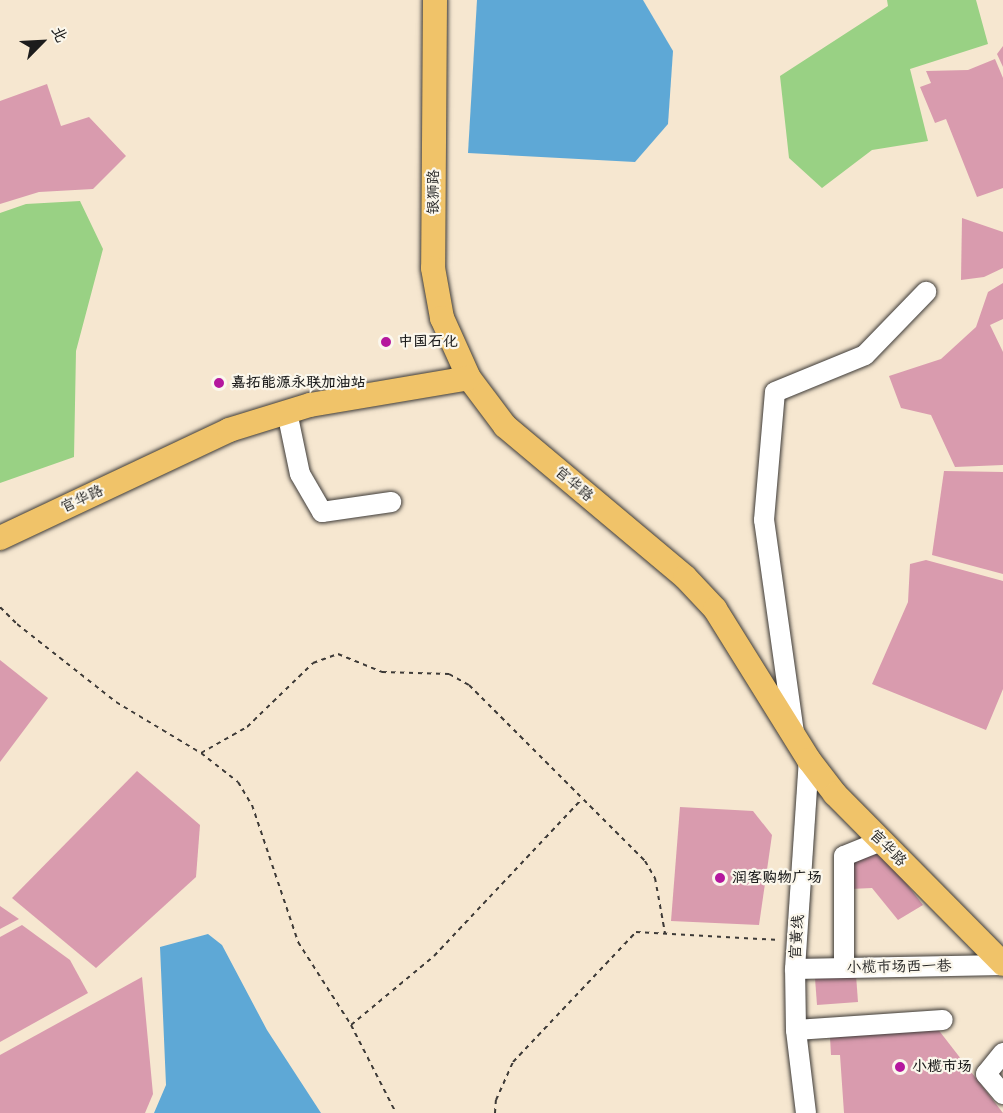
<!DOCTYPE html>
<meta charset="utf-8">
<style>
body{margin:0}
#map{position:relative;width:1003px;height:1113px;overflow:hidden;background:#f6e7d0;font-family:"Balsamiq Sans","LXGW WenKai TC",sans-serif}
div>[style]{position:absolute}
.green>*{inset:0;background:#99d184}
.water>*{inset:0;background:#5ea8d6}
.building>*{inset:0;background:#d99bae}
.path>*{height:2px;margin-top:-1px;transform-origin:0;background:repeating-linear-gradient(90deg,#3d3a37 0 4.5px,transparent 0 9px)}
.roads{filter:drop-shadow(0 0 2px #3d3a37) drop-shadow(0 0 2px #3d3a37)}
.minor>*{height:20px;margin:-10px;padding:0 10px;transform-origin:10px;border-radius:10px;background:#fff}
.major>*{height:24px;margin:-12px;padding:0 12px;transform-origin:12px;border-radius:12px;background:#f0c369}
.dots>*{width:16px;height:16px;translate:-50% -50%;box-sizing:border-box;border:3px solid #fbf7ec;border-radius:50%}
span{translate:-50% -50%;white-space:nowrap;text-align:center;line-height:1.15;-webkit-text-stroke:4.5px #fbf7ec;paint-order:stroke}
.street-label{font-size:15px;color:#1c1c1c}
.poi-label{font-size:15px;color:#1c1c1c;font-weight:700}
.left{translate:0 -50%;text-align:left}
.north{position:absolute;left:12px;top:12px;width:60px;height:60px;-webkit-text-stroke:4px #fbf7ec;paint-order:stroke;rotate:66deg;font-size:16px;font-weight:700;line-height:24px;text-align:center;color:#1c1c1c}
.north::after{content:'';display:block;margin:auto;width:21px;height:27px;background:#1c1c1c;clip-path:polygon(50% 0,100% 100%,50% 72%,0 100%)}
</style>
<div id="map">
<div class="green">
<div style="clip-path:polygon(887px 0,976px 0,988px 44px,910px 69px,928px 141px,872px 150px,822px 188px,789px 158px,780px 76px,888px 6px)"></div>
<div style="clip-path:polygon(80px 201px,103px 249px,76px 351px,74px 457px,0 483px,0 213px,26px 204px)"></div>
</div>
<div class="water">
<div style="clip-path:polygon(477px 0,643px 0,673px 51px,668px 124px,635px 162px,468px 153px)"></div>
<div style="clip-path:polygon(208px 934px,222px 945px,267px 1030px,321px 1113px,154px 1113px,166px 1085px,160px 947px)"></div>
</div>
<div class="building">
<div style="clip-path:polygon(1003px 46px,1003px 67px,997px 54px)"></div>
<div style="clip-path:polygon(995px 59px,1003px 78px,1003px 188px,977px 197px,946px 119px,935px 123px,920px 87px,931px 83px,926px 71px,968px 70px)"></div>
<div style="clip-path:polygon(47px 84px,61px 126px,89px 117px,126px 156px,93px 189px,39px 192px,0 204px,0 101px)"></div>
<div style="clip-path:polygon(962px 218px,1003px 232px,1003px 268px,984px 277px,961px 280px)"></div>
<div style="clip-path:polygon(1003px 283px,1003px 319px,990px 325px,1003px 352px,1003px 465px,955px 467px,931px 415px,901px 408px,889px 376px,941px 359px,976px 327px,988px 292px)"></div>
<div style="clip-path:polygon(944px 471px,1003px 472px,1003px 574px,932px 555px)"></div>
<div style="clip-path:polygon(926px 560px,1003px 581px,1003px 689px,986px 730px,872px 684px,908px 602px,910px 564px)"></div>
<div style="clip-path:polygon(0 660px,48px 698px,0 762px)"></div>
<div style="clip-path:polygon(137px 771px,200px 825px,196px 877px,96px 968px,12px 898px)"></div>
<div style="clip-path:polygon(680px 807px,753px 811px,772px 835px,759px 925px,671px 921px)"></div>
<div style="clip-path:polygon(878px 847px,923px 905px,898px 920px,872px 888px,850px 889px,851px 860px)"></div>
<div style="clip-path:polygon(0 906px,19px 919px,0 929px)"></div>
<div style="clip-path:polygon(22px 925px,70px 960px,88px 993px,0 1042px,0 937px)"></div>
<div style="clip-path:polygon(856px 975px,858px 1002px,817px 1005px,815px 978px)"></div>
<div style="clip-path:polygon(142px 977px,153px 1094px,145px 1113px,0 1113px,0 1055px)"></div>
<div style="clip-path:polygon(937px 1028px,1003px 1113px,844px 1113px,840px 1055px,831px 1055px,830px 1037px)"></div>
</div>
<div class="path">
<div style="left:0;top:607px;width:24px;rotate:45deg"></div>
<div style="left:17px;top:624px;width:126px;rotate:38.2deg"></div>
<div style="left:116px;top:702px;width:99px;rotate:31deg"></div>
<div style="left:201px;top:753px;width:47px;rotate:38.1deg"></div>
<div style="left:238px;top:782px;width:27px;rotate:59deg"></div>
<div style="left:252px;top:805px;width:145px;rotate:71.4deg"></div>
<div style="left:298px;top:942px;width:98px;rotate:57.4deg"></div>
<div style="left:351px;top:1025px;width:99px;rotate:62.9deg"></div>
<div style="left:201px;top:753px;width:53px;rotate:-29.5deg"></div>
<div style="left:247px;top:727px;width:92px;rotate:-44.1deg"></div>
<div style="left:313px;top:663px;width:27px;rotate:-20deg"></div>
<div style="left:338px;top:654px;width:48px;rotate:22.2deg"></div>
<div style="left:382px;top:672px;width:67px;rotate:1.7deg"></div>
<div style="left:449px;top:674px;width:23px;rotate:29deg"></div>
<div style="left:469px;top:685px;width:249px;rotate:45deg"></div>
<div style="left:645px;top:861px;width:20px;rotate:60deg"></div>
<div style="left:655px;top:878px;width:56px;rotate:79.7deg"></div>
<div style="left:351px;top:1025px;width:108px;rotate:-39.7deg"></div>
<div style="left:434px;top:956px;width:216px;rotate:-46.7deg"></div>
<div style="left:495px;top:1113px;width:13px;rotate:-86deg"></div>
<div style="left:496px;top:1100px;width:42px;rotate:-65.9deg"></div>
<div style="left:513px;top:1062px;width:179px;rotate:-46.6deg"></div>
<div style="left:636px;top:932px;width:144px;rotate:3.2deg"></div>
</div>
<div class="roads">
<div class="minor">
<div style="left:287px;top:412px;width:63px;rotate:78.2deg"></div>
<div style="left:300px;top:474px;width:44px;rotate:59.9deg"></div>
<div style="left:322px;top:512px;width:70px;rotate:-8.2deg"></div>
<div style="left:794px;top:733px;width:215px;rotate:-98deg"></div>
<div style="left:764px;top:520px;width:128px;rotate:-85.1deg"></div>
<div style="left:775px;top:392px;width:97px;rotate:-22.3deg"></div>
<div style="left:865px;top:355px;width:88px;rotate:-45.9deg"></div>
<div style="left:844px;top:968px;width:112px;rotate:-90deg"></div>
<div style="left:844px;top:856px;width:40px;rotate:-22deg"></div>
<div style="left:795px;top:969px;width:208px;rotate:-1.1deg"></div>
<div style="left:796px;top:1030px;width:147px;rotate:-3.9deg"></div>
<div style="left:1003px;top:1053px;width:27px;rotate:129deg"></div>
<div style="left:986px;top:1074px;width:26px;rotate:50deg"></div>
<div style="left:806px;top:1113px;width:84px;rotate:-96.9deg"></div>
<div style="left:796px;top:1030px;width:61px;rotate:-90.9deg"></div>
<div style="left:795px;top:969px;width:209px;rotate:-86.2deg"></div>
</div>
<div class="major">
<div style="left:435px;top:0;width:268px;rotate:90.4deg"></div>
<div style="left:433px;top:268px;width:51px;rotate:79.8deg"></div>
<div style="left:442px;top:318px;width:66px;rotate:65.8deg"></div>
<div style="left:469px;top:378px;width:60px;rotate:53.1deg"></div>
<div style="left:505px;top:426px;width:235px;rotate:40deg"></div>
<div style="left:685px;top:577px;width:44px;rotate:46.8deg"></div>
<div style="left:715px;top:609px;width:178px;rotate:58.1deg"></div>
<div style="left:809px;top:760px;width:43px;rotate:52.6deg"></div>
<div style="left:835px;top:794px;width:239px;rotate:45.3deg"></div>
<div style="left:0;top:538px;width:253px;rotate:-25.2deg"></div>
<div style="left:229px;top:430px;width:85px;rotate:-17.2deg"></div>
<div style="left:310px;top:405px;width:161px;rotate:-9.6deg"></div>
</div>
</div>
<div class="dots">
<div style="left:386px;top:342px;background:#b5179e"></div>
<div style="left:219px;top:383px;background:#b5179e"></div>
<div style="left:720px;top:878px;background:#b5179e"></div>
<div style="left:900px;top:1067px;background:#b5179e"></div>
</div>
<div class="street-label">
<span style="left:434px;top:192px;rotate:-90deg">银狮路</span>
<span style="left:574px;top:484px;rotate:40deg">官华路</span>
<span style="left:82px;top:499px;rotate:-25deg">官华路</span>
<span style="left:888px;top:848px;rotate:45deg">官华路</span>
<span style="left:797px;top:937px;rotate:-86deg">官黄线</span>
<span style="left:899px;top:967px;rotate:-1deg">小榄市场西一巷</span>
</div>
<div class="poi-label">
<span class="left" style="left:398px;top:342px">中国石化</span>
<span class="left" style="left:231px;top:383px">嘉拓能源永联加油站</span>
<span class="left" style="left:732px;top:878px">润客购物广场</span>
<span class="left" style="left:912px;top:1067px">小榄市场</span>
</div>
<div class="north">北</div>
</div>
